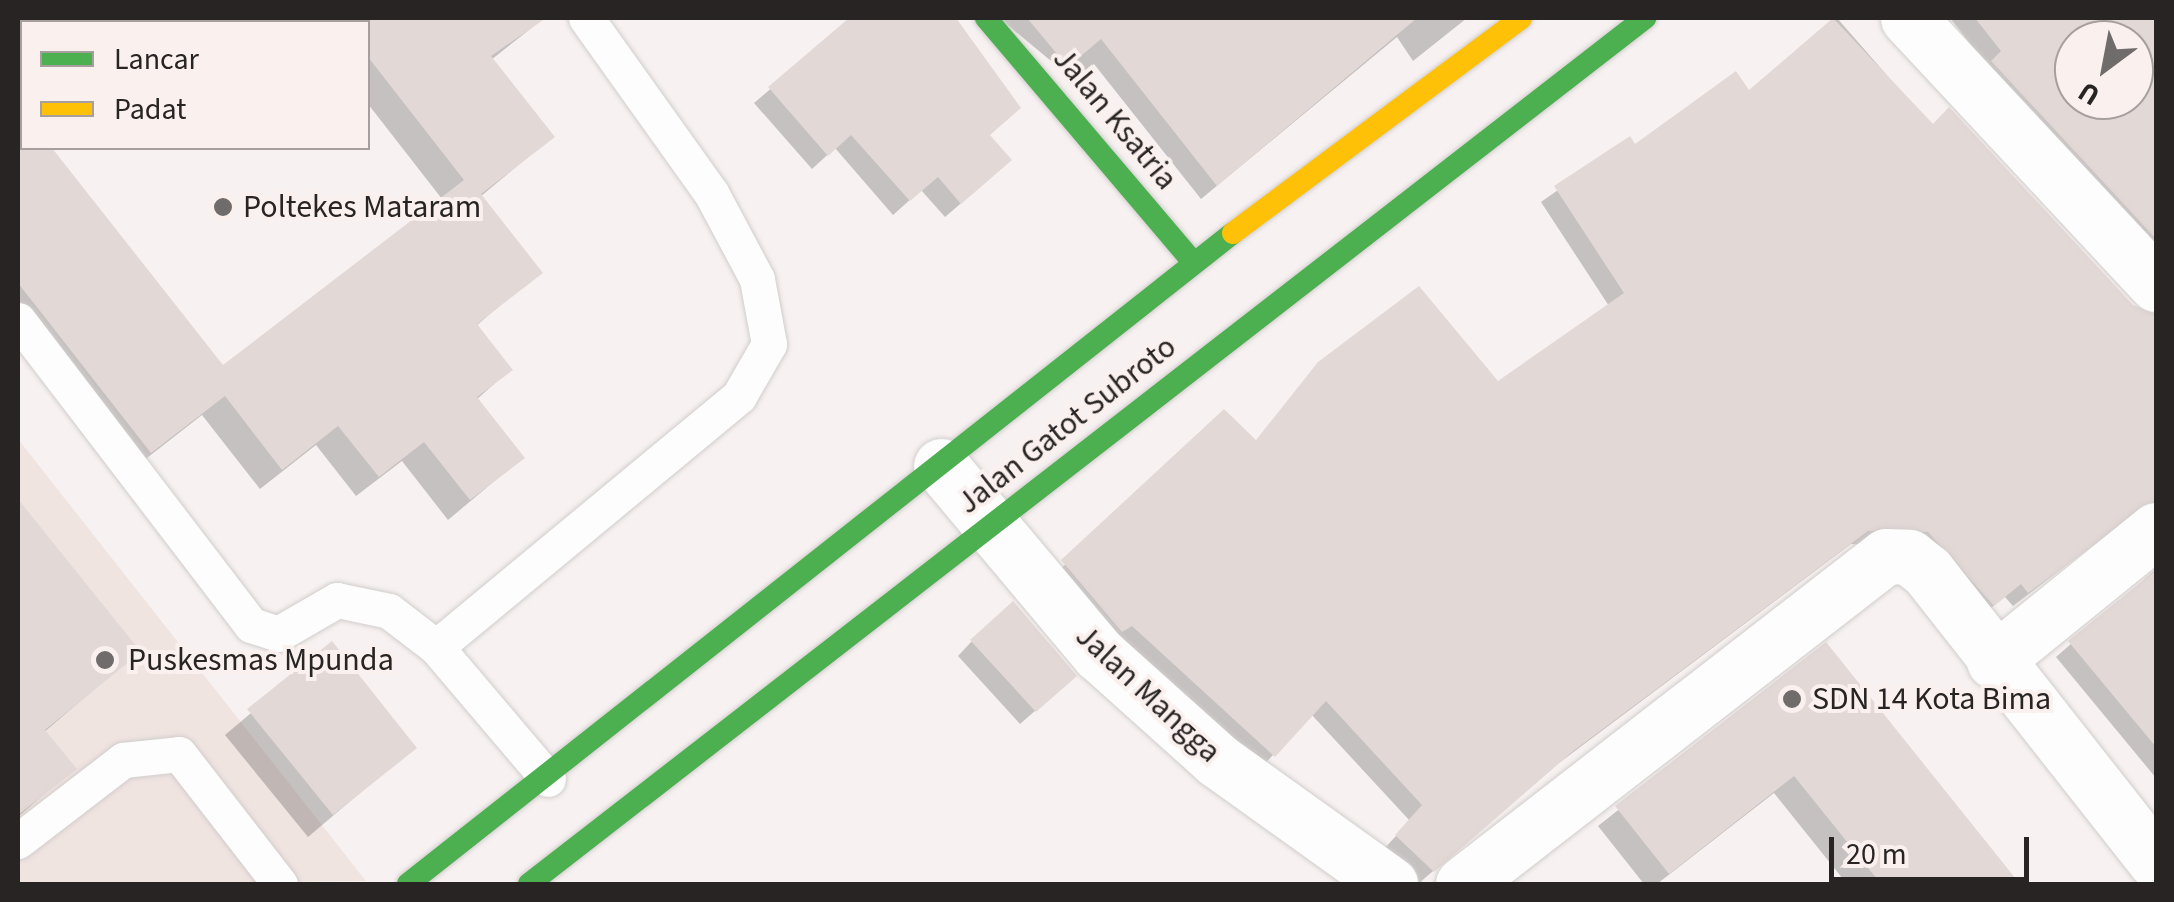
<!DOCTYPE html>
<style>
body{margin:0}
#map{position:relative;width:2174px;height:902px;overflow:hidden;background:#f7f2f1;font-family:"Source Sans 3",sans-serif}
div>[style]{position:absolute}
.built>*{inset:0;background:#f0e4e1}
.shadow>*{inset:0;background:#0003}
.building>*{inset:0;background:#e2d8d6}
.roads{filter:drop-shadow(0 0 2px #d1cdcc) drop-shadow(0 0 2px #d1cdcc)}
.lane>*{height:35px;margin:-17.5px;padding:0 17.5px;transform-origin:17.5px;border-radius:17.5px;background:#fefdfd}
.street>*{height:55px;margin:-27.5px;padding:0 27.5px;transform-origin:27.5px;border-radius:27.5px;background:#fefdfd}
.fast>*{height:22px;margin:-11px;padding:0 11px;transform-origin:11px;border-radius:11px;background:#4caf50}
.slow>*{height:22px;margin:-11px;padding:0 11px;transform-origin:11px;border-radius:11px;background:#ffc107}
.dots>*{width:28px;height:28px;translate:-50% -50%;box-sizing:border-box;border:5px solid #faf1ee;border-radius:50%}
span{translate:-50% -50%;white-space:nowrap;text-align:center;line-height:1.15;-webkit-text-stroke:8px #faf1ee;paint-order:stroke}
.street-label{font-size:32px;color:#272423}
.poi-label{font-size:32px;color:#272423}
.left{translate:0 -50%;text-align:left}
.frame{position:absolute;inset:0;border:20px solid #272423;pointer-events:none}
.legend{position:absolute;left:20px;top:20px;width:350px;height:130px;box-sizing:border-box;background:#faf1ee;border:2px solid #a69f9d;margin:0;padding:12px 18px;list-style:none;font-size:30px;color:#272423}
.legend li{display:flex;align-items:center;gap:20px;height:50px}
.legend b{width:50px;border:2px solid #a69f9d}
.north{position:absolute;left:2054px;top:20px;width:100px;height:100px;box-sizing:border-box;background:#faf1ee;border:2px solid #a69f9d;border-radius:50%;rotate:212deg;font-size:28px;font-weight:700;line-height:40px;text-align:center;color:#272423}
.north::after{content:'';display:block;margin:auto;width:35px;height:45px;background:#706c6b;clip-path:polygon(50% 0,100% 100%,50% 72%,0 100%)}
.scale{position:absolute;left:1829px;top:837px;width:200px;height:45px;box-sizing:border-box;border:5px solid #272423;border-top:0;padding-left:12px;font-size:30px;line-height:35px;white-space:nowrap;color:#272423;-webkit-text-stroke:8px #faf1ee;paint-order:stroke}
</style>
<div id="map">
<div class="built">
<div style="clip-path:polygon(18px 439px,366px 881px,18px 884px)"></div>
</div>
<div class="shadow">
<div style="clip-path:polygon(31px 18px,197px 18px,25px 22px)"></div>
<div style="clip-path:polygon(299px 18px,544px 18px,491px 60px,552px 137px,480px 197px,539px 272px,476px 326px,510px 370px,476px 400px,522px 458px,448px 520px,402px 461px,356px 496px,316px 445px,260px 489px,202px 415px,129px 472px,18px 330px,22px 24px,22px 148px,49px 148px,222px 368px,442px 199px,368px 104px,368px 22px)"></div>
<div style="clip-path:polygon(853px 18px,954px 18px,994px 175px,945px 217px,921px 190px,893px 215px,835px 148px,812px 169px,754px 103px)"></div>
<div style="clip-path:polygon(999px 18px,1467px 18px,1413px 61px,1397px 37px,1201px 199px,1094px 64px,1074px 80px)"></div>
<div style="clip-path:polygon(1837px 18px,1932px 127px,2132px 307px,2156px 315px,2156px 521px,2136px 512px,2013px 606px,2005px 597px,1978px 618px,1913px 546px,1851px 544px,1555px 766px,1418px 884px,1382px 851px,1410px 821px,1311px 714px,1259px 770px,1048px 576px,1255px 442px,1497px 384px,1609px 306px,1541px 202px,1629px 140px,1635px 148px,1749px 93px)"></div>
<div style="clip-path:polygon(evenodd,1950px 18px,2156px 18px,2156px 268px,1988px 67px,1950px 18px,2074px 40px,2134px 40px,2134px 100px,2074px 100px,2074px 40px)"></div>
<div style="clip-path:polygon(27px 514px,138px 652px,43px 733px,73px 769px,18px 817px,18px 522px)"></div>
<div style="clip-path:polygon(2156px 569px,2156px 778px,2056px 657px)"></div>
<div style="clip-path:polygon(972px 641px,1059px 690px,1020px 724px,958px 656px)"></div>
<div style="clip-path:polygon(331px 645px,413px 748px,308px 837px,225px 735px)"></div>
<div style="clip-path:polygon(1825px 646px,2017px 884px,1847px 884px,1774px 793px,1657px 884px,1644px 884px,1598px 826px)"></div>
</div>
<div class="building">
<div style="clip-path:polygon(368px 18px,546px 18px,491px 56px,555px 137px,481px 194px,543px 273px,477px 324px,513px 370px,477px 397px,525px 458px,470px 500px,424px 442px,379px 477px,338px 426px,282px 470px,225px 396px,151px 453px,18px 283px,18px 103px,22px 148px,52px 148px,223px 365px,464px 180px,368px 57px)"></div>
<div style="clip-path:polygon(849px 18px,956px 18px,1021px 108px,990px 135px,1012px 160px,961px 204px,938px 177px,910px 201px,851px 135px,828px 156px,768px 87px)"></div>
<div style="clip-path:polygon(1027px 18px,1417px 18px,1217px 186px,1101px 39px,1068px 67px)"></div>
<div style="clip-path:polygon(1833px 18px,1933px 124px,1949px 107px,2133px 305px,2156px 314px,2156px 500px,2028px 593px,2021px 584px,1994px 606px,1928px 532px,1868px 531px,1572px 752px,1434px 872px,1395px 835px,1422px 805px,1326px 701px,1275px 757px,1132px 626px,1122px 632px,1061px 560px,1224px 409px,1256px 440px,1318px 362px,1419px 286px,1498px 381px,1624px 293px,1554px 186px,1630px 136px,1635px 144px,1736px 71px,1749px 90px)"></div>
<div style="clip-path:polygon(evenodd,1975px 18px,2156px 18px,2156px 239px,1991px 61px,2001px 51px,1975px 18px,2074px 40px,2134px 40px,2134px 100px,2074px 100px,2074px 40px)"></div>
<div style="clip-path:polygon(18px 499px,141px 652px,45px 730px,77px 769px,18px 815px)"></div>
<div style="clip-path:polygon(2156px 570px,2156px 747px,2068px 641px)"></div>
<div style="clip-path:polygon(1013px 601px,1077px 676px,1036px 712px,970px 640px)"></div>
<div style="clip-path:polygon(332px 641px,417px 748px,333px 815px,247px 709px)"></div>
<div style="clip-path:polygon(1826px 642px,2020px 884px,1881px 884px,1794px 776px,1669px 874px,1615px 806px)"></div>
</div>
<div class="roads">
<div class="lane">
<div style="left:18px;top:320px;width:384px;rotate:52.6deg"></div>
<div style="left:251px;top:625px;width:28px;rotate:18deg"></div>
<div style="left:278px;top:634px;width:68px;rotate:-30deg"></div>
<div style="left:337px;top:600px;width:53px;rotate:11.9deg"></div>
<div style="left:389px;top:611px;width:59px;rotate:37.5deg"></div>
<div style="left:436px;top:647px;width:173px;rotate:49.7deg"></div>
<div style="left:436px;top:647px;width:393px;rotate:-39.6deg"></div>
<div style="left:739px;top:396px;width:60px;rotate:-60deg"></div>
<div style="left:769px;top:344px;width:66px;rotate:-100.5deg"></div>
<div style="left:757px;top:279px;width:98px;rotate:-118.1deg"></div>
<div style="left:711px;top:193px;width:215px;rotate:-125.5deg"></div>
<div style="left:18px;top:841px;width:133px;rotate:-37.6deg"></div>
<div style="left:123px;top:760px;width:56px;rotate:-6.1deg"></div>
<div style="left:179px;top:754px;width:165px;rotate:52.2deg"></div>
</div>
<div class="street">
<div style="left:1908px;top:18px;width:364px;rotate:47deg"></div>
<div style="left:941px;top:466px;width:246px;rotate:50deg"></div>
<div style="left:1099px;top:654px;width:159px;rotate:41.9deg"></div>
<div style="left:1217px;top:760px;width:213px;rotate:35.6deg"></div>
<div style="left:1994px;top:661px;width:208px;rotate:-39deg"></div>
<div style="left:1463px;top:884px;width:535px;rotate:-37.79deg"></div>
<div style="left:1886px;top:556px;width:23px;rotate:2deg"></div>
<div style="left:1909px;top:557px;width:23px;rotate:38deg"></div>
<div style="left:1927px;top:571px;width:370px;rotate:51.8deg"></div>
</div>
<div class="fast">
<div style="left:986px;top:18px;width:321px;rotate:49.7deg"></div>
<div style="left:408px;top:884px;width:1051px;rotate:-38.28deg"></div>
<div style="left:529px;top:884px;width:1413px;rotate:-37.81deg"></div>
</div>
<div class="slow">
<div style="left:1233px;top:233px;width:359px;rotate:-36.7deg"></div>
</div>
</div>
<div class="dots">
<div style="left:223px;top:207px;background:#706c6b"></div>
<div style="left:105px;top:660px;background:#706c6b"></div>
<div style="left:1792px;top:699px;background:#706c6b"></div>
</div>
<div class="street-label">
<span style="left:1115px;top:119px;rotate:50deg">Jalan Ksatria</span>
<span style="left:1067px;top:425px;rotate:-38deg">Jalan Gatot Subroto</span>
<span style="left:1148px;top:694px;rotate:43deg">Jalan Mangga</span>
</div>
<div class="poi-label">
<span class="left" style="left:243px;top:207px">Poltekes Mataram</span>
<span class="left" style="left:128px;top:660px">Puskesmas Mpunda</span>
<span class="left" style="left:1812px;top:699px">SDN 14 Kota Bima</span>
</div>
<div class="frame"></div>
<ul class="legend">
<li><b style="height:12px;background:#4caf50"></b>Lancar</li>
<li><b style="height:12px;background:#ffc107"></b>Padat</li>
</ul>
<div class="north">U</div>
<div class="scale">20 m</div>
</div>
